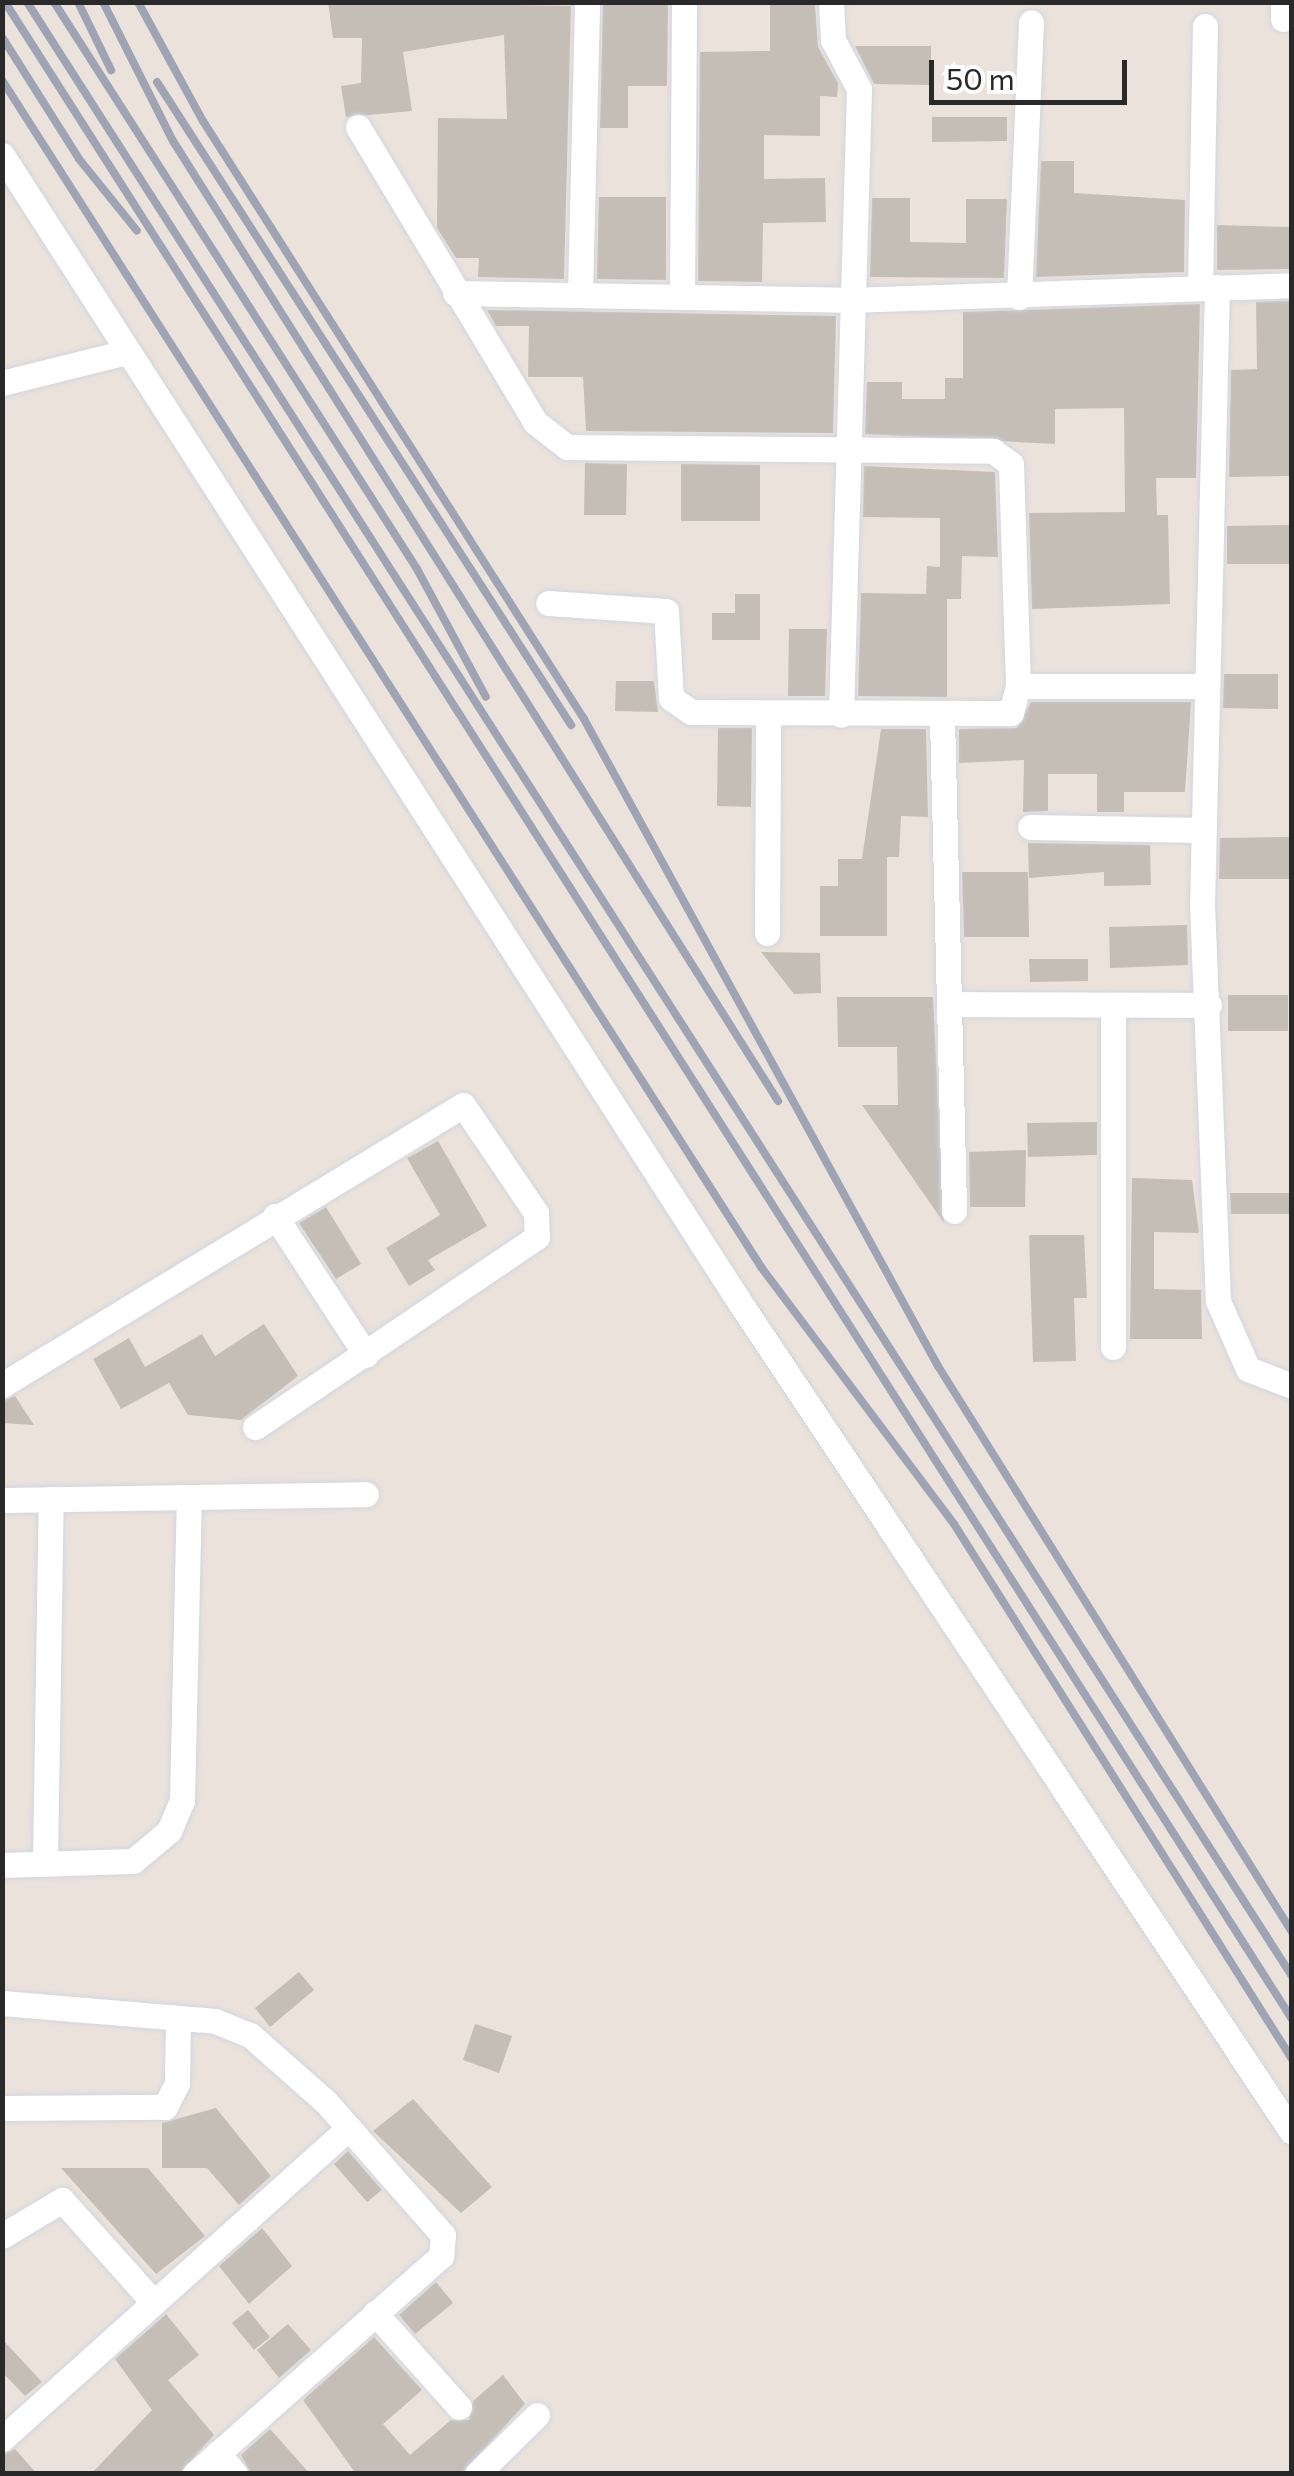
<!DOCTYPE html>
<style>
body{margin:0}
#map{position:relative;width:1294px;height:2476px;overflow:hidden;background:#ebe2db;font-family:Commissioner,sans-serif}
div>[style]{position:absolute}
.building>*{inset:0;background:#c4beb7}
.roads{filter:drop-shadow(0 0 2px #d1d6e2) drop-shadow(0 0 2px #d1d6e2)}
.minor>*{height:25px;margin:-12.5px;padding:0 12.5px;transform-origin:12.5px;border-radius:12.5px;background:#fff}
.rail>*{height:8px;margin:-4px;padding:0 4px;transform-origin:4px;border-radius:4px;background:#9ea4b4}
span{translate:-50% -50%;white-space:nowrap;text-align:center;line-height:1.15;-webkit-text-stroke:9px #fff;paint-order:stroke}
.frame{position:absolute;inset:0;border:5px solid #292929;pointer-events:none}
.scale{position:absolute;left:929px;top:60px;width:198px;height:45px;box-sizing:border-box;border:5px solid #292929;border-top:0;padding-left:12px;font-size:30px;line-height:35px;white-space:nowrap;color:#292929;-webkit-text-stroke:8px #fff;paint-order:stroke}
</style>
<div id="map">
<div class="building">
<div style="clip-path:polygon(328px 2px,571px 6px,564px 279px,478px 277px,479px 258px,456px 258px,437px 228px,438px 118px,507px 119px,504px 35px,403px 52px,412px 111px,346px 117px,341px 86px,361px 83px,362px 38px,333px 38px)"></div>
<div style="clip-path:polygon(603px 2px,668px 2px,667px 86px,628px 86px,628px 128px,600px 128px)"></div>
<div style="clip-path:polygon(770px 4px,815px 4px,818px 47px,838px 83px,837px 97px,820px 96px,820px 136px,764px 135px,764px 179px,825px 178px,826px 222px,763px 223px,762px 282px,698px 281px,700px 52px,770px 51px)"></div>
<div style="clip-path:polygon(855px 46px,931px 46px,931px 85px,874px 84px)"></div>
<div style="clip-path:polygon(932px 117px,1007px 117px,1007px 141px,932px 142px)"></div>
<div style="clip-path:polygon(1041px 161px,1074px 161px,1074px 193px,1185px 200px,1184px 272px,1036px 277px)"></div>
<div style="clip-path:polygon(599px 197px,666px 197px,666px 280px,597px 279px)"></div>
<div style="clip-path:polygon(872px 198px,910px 198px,910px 242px,966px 243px,966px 199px,1007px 199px,1004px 278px,870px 277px)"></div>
<div style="clip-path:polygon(1217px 225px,1292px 227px,1292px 269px,1217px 270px)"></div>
<div style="clip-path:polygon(1292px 301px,1289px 476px,1229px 477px,1231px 370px,1257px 369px,1256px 302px)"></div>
<div style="clip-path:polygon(1200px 304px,1196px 478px,1156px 478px,1157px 515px,1168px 515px,1170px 604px,1032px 609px,1029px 513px,1125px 512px,1124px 408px,1055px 409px,1055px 444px,865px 434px,867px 382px,902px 382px,902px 399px,945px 399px,945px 378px,963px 378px,963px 312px)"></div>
<div style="clip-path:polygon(487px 310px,836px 316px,833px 433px,586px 431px,583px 377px,528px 377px,529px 326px,496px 326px)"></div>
<div style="clip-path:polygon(585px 463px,627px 464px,626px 515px,584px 515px)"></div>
<div style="clip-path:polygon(681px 464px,760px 465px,760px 521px,681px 521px)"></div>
<div style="clip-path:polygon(864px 466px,995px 472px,998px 557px,962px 556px,961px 599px,947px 599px,947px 697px,858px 696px,861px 593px,926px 594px,927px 566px,940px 567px,940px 518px,863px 517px)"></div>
<div style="clip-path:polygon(1292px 525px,1292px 564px,1227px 564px,1227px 526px)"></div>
<div style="clip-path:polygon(735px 594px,760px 594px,760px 640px,712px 640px,712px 613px,735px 613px)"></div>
<div style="clip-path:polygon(789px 629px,827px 629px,825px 696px,788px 696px)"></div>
<div style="clip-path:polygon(1224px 674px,1278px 674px,1278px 709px,1223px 708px)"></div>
<div style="clip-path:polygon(616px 681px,654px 681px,658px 712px,615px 711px)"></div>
<div style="clip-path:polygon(1031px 702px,1191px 702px,1185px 792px,1124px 792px,1124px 812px,1097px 812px,1097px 774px,1048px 774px,1048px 811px,1023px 812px,1024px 760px,959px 763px,959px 729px,1017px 728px)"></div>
<div style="clip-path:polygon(718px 728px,752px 728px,751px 807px,717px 806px)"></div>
<div style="clip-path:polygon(881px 729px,926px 729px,928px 817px,901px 816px,899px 857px,887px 857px,887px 936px,820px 936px,820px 886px,838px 886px,838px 859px,862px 859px)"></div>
<div style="clip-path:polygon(1289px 837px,1289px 879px,1219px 879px,1220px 838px)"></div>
<div style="clip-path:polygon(1028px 843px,1150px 845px,1151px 885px,1104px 886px,1104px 872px,1029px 878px)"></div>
<div style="clip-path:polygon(962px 872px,1028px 872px,1029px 937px,964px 937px)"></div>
<div style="clip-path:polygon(1187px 925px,1188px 965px,1110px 968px,1109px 927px)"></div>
<div style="clip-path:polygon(761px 952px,820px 953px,821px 993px,794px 994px)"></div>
<div style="clip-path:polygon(1029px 959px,1088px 959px,1088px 981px,1030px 982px)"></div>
<div style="clip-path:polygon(1228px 995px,1288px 995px,1288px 1031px,1228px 1031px)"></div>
<div style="clip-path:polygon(837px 997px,933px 997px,944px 1223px,862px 1105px,898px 1105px,897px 1047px,838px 1047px)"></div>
<div style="clip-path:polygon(1097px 1122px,1097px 1155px,1028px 1157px,1027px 1123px)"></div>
<div style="clip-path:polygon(438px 1141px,487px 1226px,428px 1260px,435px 1270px,409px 1286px,386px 1248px,440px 1215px,407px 1158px)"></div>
<div style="clip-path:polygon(1026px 1150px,1025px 1207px,970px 1207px,969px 1152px)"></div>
<div style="clip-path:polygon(1132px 1178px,1192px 1180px,1199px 1233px,1154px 1232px,1154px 1289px,1201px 1290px,1202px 1339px,1130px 1339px)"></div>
<div style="clip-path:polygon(1230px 1193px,1292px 1193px,1292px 1214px,1231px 1214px)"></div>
<div style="clip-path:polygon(326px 1207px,361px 1264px,336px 1279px,299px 1223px)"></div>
<div style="clip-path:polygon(1029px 1235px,1084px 1235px,1087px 1298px,1074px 1298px,1076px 1361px,1033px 1362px)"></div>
<div style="clip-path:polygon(264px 1324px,298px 1376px,241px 1420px,188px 1415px,169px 1383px,121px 1409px,93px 1359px,129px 1338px,145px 1367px,202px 1334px,215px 1356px)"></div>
<div style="clip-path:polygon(15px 1396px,34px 1425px,2px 1423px,2px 1401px)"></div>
<div style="clip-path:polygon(299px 1972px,314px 1990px,270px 2027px,255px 2008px)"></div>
<div style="clip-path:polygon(475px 2024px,512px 2036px,499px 2073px,463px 2060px)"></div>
<div style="clip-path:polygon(413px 2099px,492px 2187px,461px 2213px,373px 2131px)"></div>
<div style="clip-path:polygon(216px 2108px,271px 2176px,239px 2205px,207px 2168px,162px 2168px,162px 2123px)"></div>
<div style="clip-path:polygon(348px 2151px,382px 2190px,367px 2202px,334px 2164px)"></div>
<div style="clip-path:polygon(61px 2168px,148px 2168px,205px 2236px,156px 2274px)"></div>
<div style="clip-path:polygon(262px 2228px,292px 2266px,249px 2304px,219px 2266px)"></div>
<div style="clip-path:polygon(436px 2282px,453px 2303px,415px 2334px,399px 2315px)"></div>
<div style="clip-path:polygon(248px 2310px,270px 2337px,254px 2350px,232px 2323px)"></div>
<div style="clip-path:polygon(166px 2314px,199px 2355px,168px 2380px,214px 2435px,179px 2474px,91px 2474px,152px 2410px,115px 2359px)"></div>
<div style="clip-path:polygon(288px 2324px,311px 2350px,279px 2378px,257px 2350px)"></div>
<div style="clip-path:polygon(374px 2337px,422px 2390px,383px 2424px,410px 2455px,451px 2420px,469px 2420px,473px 2401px,503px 2375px,525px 2404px,461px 2474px,356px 2474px,303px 2400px)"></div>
<div style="clip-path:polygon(2px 2339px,42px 2382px,25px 2396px,2px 2372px)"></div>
<div style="clip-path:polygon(270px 2429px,280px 2440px,310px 2474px,251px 2474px,241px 2455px)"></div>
<div style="clip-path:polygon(15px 2449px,37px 2474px,2px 2474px,2px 2455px)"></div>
</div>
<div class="roads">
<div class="minor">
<div style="left:831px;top:2px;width:38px;rotate:87deg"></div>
<div style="left:833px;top:40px;width:55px;rotate:62deg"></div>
<div style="left:859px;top:89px;width:626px;rotate:91.65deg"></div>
<div style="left:1283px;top:19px;width:17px;rotate:-90deg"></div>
<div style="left:358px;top:127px;width:344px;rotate:59deg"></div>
<div style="left:535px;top:422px;width:41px;rotate:38deg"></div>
<div style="left:567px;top:447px;width:426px;rotate:0.5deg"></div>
<div style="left:993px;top:451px;width:22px;rotate:36deg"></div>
<div style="left:1011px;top:464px;width:222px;rotate:88.2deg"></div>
<div style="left:1018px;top:686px;width:28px;rotate:105deg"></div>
<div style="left:1011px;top:713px;width:320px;rotate:-179.8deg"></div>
<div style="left:691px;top:712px;width:24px;rotate:-145deg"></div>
<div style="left:671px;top:698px;width:87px;rotate:-93.3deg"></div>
<div style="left:666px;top:611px;width:118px;rotate:-176.1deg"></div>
<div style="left:2px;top:155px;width:1355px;rotate:57.26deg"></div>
<div style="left:735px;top:1295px;width:1005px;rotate:56.36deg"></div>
<div style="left:1200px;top:287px;width:261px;rotate:-88.9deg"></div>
<div style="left:1217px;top:287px;width:617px;rotate:91.39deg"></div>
<div style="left:1202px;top:904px;width:397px;rotate:87.7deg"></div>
<div style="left:1218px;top:1301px;width:74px;rotate:66.2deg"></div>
<div style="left:1248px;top:1369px;width:47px;rotate:21.1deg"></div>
<div style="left:455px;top:293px;width:393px;rotate:1deg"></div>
<div style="left:848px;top:300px;width:444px;rotate:-1.9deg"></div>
<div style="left:580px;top:294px;width:292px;rotate:-88.6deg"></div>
<div style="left:682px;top:295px;width:293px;rotate:-89.6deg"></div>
<div style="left:1019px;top:297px;width:275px;rotate:-87.5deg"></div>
<div style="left:2px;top:383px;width:128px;rotate:-14deg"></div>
<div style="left:1018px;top:686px;width:186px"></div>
<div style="left:942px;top:717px;width:494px;rotate:88.6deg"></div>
<div style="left:1030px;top:827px;width:173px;rotate:1deg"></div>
<div style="left:767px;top:933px;width:218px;rotate:-89.7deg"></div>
<div style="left:949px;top:1004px;width:260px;rotate:0.2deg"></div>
<div style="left:275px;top:1216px;width:166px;rotate:56.8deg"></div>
<div style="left:1113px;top:1347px;width:342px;rotate:-90deg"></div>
<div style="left:2px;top:1385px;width:539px;rotate:-31.27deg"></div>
<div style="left:463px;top:1105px;width:130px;rotate:55.9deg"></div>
<div style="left:536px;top:1213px;width:24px;rotate:88deg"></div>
<div style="left:537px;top:1237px;width:340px;rotate:146deg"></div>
<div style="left:2px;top:1500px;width:364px;rotate:-0.9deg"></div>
<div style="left:45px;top:1864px;width:365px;rotate:-89.1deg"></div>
<div style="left:2px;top:1865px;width:131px;rotate:-1.7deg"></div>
<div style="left:133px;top:1861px;width:47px;rotate:-39.8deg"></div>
<div style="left:169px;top:1831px;width:33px;rotate:-67deg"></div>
<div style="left:182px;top:1801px;width:304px;rotate:-88.7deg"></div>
<div style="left:2px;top:2003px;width:214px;rotate:4.8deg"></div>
<div style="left:215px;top:2021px;width:38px;rotate:22deg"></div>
<div style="left:250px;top:2035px;width:101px;rotate:41.4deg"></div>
<div style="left:326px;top:2102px;width:177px;rotate:48.7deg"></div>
<div style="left:443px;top:2235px;width:21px;rotate:95deg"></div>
<div style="left:441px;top:2256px;width:329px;rotate:138.5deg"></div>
<div style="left:2px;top:2108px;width:163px;rotate:-0.4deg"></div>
<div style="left:165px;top:2107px;width:27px;rotate:-63deg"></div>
<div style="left:177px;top:2083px;width:65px;rotate:-89.1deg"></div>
<div style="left:2px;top:2236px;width:70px;rotate:-31deg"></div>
<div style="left:62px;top:2200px;width:138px;rotate:48.2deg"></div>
<div style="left:375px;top:2313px;width:126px;rotate:48.2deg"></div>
<div style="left:2px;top:2439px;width:466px;rotate:-41.9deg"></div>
<div style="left:218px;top:2453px;width:27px;rotate:51deg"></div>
<div style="left:477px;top:2474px;width:84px;rotate:-44.5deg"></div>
</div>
</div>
<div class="rail">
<div style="left:5px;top:2px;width:2393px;rotate:57.46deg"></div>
<div style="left:27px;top:2px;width:2345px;rotate:57.35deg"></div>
<div style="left:54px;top:2px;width:673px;rotate:57.37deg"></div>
<div style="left:417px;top:569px;width:145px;rotate:61.7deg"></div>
<div style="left:78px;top:2px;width:76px;rotate:64.1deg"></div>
<div style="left:103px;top:2px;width:156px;rotate:63.3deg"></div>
<div style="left:173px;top:141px;width:1135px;rotate:57.78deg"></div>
<div style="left:138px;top:2px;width:136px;rotate:61.4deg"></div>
<div style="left:203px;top:121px;width:709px;rotate:57.5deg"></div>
<div style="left:584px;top:719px;width:738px;rotate:61.32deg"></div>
<div style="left:938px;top:1366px;width:668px;rotate:57.98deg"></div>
<div style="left:2px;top:37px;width:144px;rotate:57.7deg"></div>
<div style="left:79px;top:159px;width:92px;rotate:51.1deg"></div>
<div style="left:2px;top:80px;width:1409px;rotate:57.4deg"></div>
<div style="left:761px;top:1267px;width:321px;rotate:53.1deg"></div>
<div style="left:954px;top:1524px;width:633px;rotate:57.72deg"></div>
<div style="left:157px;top:82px;width:765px;rotate:57.22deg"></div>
</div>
<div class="frame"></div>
<div class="scale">50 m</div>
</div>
